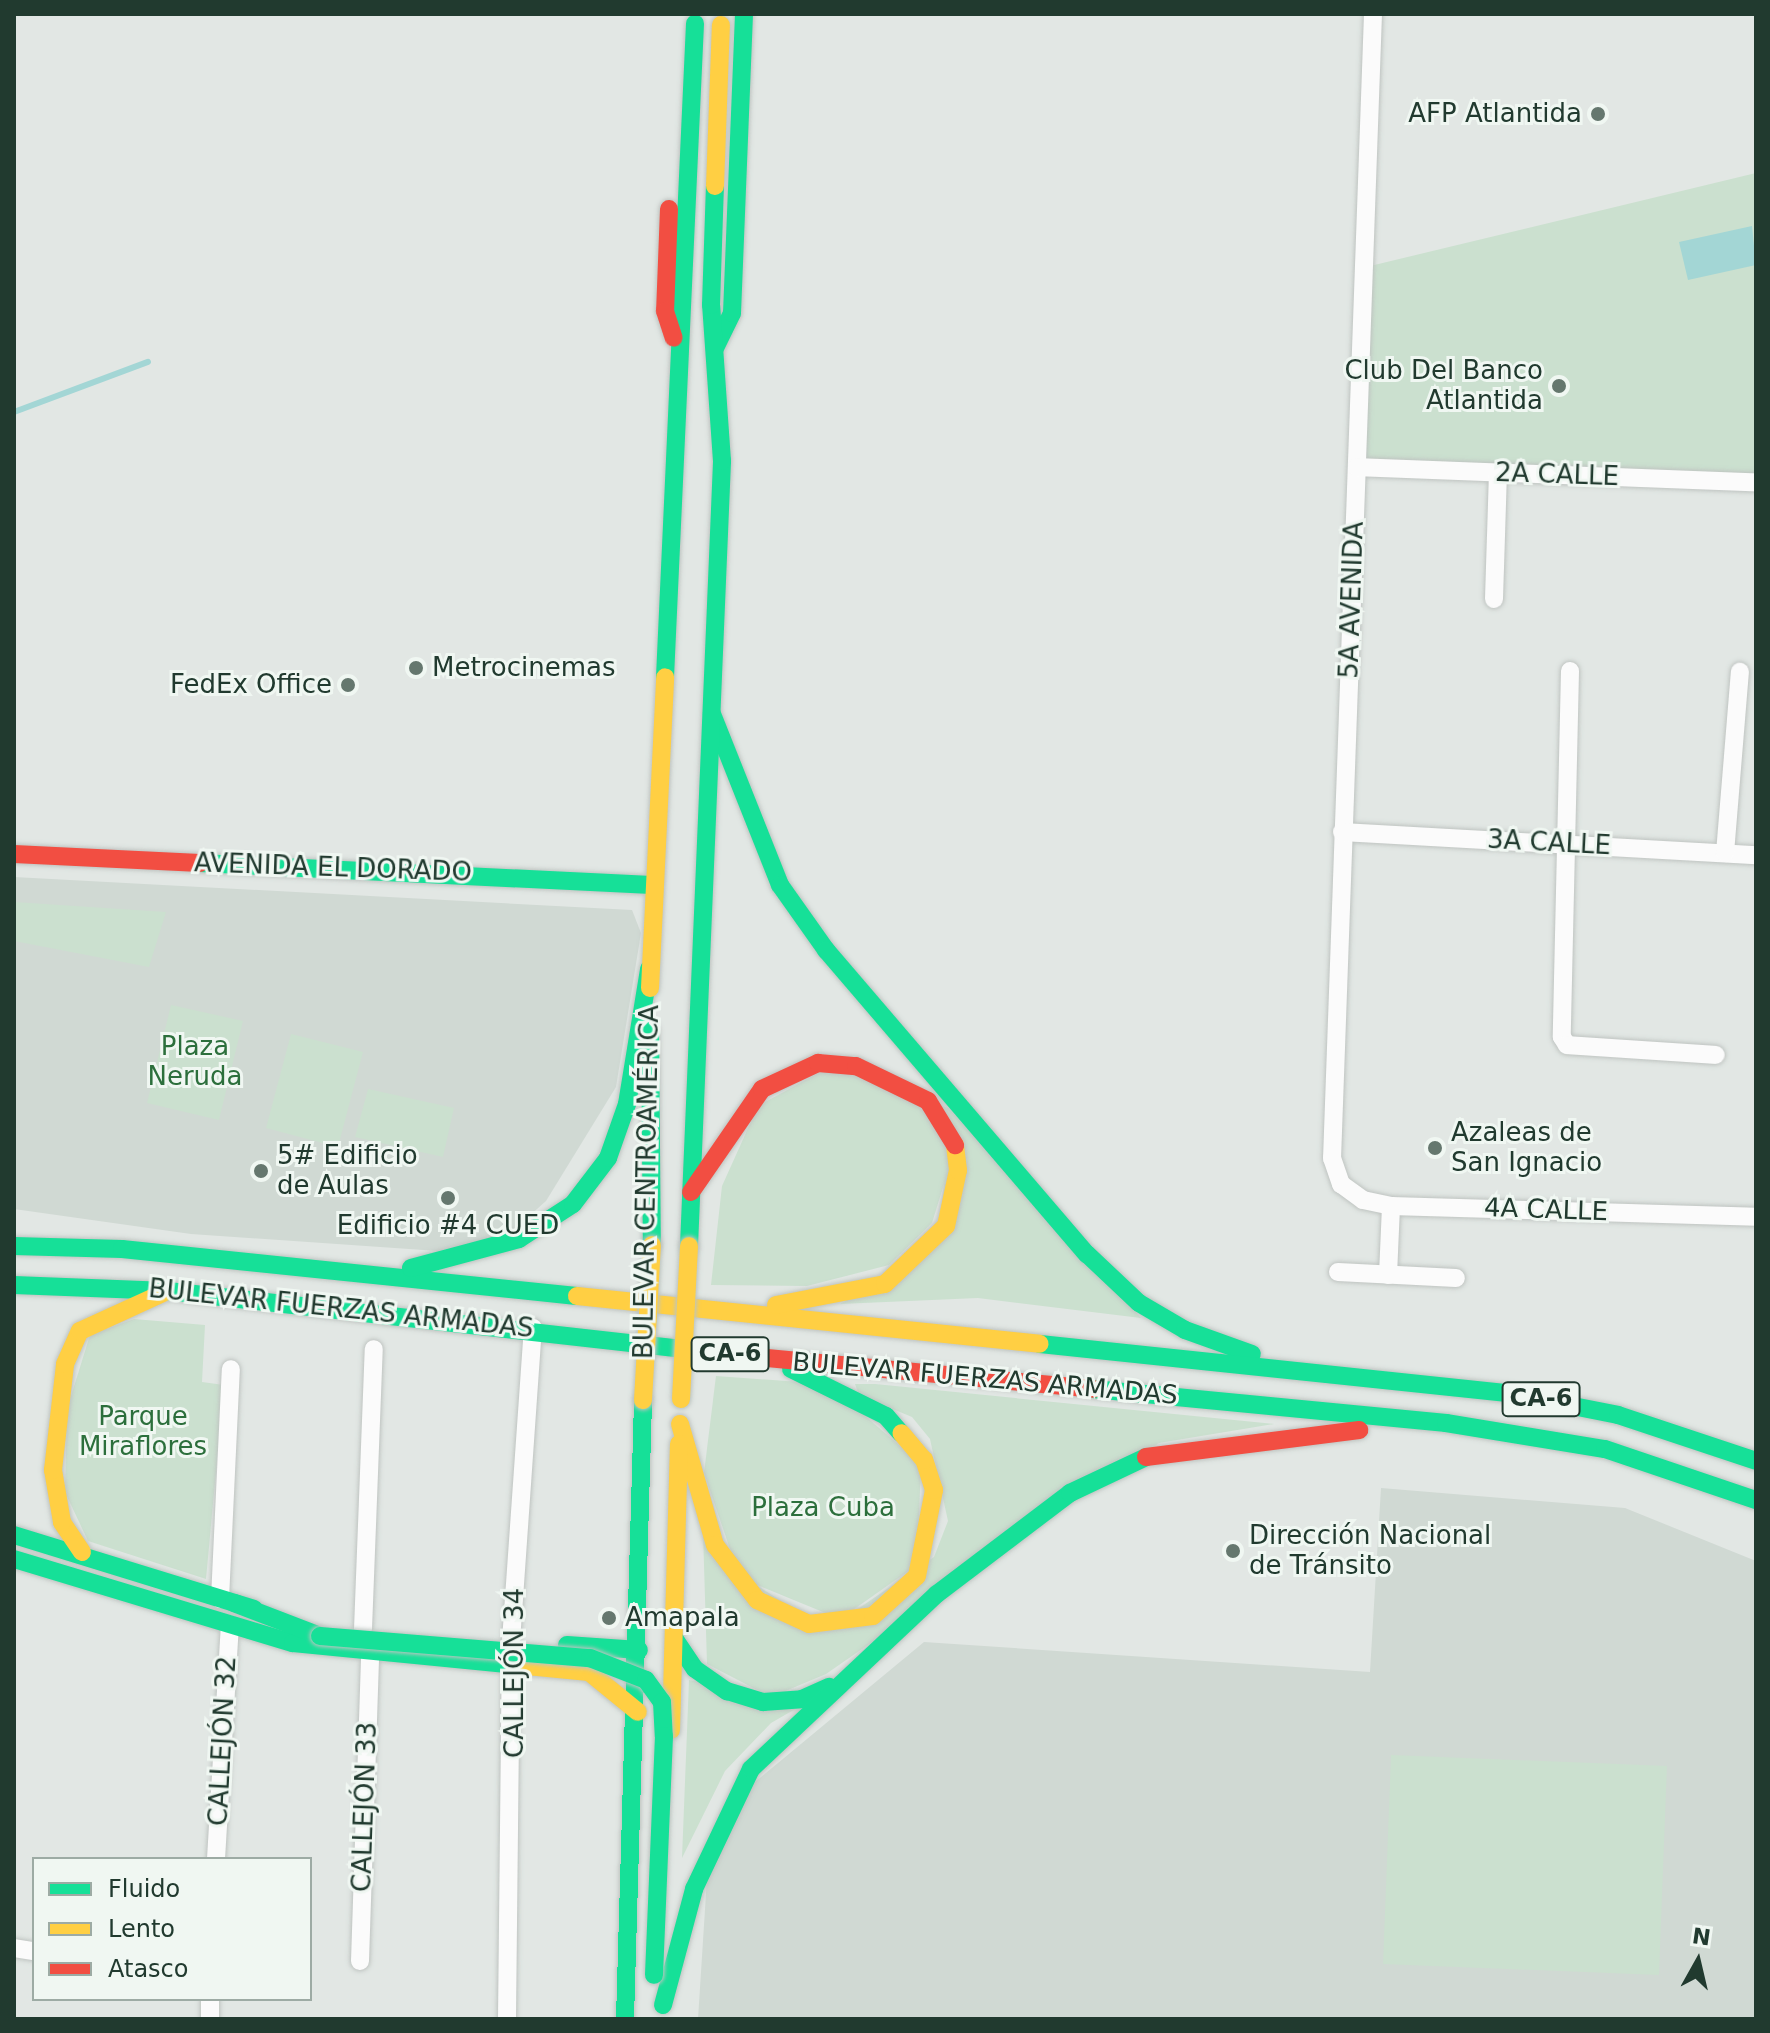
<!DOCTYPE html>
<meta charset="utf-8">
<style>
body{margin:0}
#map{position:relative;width:1770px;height:2033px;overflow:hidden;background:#e2e7e4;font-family:"DejaVu Sans",sans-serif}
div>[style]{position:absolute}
.built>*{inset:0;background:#d0d9d3}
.green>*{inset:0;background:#cbe0cf}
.water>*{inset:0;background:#a3d6d5}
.stream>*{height:6px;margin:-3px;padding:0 3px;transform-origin:3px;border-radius:3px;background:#a3d6d5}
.roads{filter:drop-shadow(0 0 2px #bfc4c1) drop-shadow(0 0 2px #bfc4c1)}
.street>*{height:18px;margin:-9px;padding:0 9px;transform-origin:9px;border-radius:9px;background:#fbfbfb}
.fast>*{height:18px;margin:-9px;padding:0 9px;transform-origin:9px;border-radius:9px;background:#16e098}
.slow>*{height:18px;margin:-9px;padding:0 9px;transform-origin:9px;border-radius:9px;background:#ffcf43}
.jam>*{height:18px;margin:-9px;padding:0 9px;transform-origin:9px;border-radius:9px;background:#f24e42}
.bridges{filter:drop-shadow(0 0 2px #bcc4c0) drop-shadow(0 0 2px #bcc4c0)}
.fast-bridge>*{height:18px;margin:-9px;padding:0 9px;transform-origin:9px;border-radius:9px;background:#16e098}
.slow-bridge>*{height:18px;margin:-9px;padding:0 9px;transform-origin:9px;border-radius:9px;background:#ffcf43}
.dots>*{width:22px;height:22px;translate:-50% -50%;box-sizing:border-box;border:4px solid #f0f7f2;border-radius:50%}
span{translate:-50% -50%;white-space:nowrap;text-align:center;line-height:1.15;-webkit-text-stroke:6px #f0f7f2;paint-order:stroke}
.shield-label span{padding:2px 6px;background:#f0f7f2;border:2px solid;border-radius:6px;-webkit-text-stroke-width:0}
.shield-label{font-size:24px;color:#213a2f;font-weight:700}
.poi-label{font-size:26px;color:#213a2f}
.right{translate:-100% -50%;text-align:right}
.left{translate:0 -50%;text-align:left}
.street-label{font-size:26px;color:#213a2f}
.park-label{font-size:26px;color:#2c6f3c}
.frame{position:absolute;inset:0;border:16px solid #213a2f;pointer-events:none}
.legend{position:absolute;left:32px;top:1857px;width:280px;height:144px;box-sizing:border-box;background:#f0f7f2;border:2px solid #9daba4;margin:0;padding:10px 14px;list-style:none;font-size:24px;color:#213a2f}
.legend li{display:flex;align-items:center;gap:16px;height:40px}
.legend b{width:40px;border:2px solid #9daba4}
.north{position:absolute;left:1658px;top:1921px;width:80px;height:80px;-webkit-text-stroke:6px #f0f7f2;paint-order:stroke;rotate:8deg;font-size:22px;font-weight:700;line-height:32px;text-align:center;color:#213a2f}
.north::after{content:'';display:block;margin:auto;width:28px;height:36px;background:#213a2f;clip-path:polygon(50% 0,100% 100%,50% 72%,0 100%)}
</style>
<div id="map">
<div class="built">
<div style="clip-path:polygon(14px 877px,632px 910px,641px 933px,616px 1087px,546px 1201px,509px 1234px,438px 1251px,191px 1234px,14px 1209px)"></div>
<div style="clip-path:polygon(1381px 1488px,1625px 1508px,1756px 1561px,1756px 2019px,698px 2019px,707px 1878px,755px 1782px,924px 1642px,1370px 1672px)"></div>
</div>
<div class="green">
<div style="clip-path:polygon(1756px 173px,1756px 477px,1358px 463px,1366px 267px)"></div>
<div style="clip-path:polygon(14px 902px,166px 912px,149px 967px,14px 941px)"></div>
<div style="clip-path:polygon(171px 1005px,243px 1021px,219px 1120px,147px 1103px)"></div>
<div style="clip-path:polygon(291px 1034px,363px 1052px,338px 1147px,266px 1128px)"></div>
<div style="clip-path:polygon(835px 1064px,948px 1108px,1141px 1318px,978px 1298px,840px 1304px,936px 1248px,944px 1184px,932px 1223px,889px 1265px,807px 1286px,711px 1285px,722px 1186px,758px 1106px)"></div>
<div style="clip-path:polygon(368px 1089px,454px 1108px,443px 1157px,355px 1137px)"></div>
<div style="clip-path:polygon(134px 1319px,205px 1325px,202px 1382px,224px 1385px,206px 1579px,88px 1541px,65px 1492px,67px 1409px,90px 1335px)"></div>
<div style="clip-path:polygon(716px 1376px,800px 1382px,850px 1403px,921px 1464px,917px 1565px,840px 1619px,740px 1578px,704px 1473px)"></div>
<div style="clip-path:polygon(855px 1384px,875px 1384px,1274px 1424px,1159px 1443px,826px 1674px,771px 1697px,707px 1664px,703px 1532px,715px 1559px,827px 1630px,934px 1557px,948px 1521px,930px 1439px,912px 1417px,859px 1395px)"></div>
<div style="clip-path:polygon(689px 1680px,804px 1704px,771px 1723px,725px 1771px,682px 1858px)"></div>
<div style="clip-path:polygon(1391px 1755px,1667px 1766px,1659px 1975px,1383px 1964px)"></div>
</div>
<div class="water">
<div style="clip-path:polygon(1752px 226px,1756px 265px,1688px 280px,1679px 242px)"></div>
</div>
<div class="stream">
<div style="left:14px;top:412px;width:143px;rotate:-20.5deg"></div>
</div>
<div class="roads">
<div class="street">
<div style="left:1373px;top:14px;width:1145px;rotate:92.05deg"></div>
<div style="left:1332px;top:1158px;width:28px;rotate:71deg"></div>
<div style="left:1341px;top:1184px;width:27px;rotate:36deg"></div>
<div style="left:1363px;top:1200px;width:29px;rotate:12deg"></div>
<div style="left:1391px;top:1206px;width:365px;rotate:1.7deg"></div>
<div style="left:1357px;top:467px;width:399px;rotate:2.2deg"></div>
<div style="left:1494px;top:599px;width:126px;rotate:-88.2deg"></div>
<div style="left:1570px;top:671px;width:366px;rotate:91.3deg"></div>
<div style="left:1562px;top:1037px;width:9px;rotate:58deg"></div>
<div style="left:1567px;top:1045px;width:149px;rotate:3.8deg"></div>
<div style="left:1342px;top:832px;width:415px;rotate:3.2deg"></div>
<div style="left:1725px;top:853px;width:182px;rotate:-85.3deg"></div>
<div style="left:1338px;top:1272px;width:118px;rotate:2.9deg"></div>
<div style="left:1388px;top:1275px;width:69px;rotate:-87.5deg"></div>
<div style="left:220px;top:1599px;width:230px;rotate:-87.3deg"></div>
<div style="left:363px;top:1629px;width:280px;rotate:-87.8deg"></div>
<div style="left:216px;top:1859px;width:235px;rotate:-86.6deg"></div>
<div style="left:14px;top:1948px;width:20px;rotate:9deg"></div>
<div style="left:360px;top:1961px;width:307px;rotate:-88.1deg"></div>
<div style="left:210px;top:1999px;width:20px;rotate:90deg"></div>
<div style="left:507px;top:2019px;width:378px;rotate:-89.4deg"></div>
<div style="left:511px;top:1641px;width:314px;rotate:-86deg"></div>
</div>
<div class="fast">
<div style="left:715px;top:348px;width:39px;rotate:-64deg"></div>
<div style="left:732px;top:313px;width:299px;rotate:-87.7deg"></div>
<div style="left:665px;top:677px;width:654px;rotate:-87.37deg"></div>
<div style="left:712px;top:714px;width:184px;rotate:68.3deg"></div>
<div style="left:780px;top:885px;width:80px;rotate:54.7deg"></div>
<div style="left:826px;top:950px;width:401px;rotate:49.4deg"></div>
<div style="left:1087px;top:1254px;width:71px;rotate:43.3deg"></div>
<div style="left:1139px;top:1303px;width:53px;rotate:30.4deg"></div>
<div style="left:1185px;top:1330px;width:71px;rotate:19.7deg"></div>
<div style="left:200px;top:863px;width:452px;rotate:2.8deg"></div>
<div style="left:650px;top:1030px;width:215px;rotate:89.5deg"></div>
<div style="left:14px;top:1246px;width:108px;rotate:1.6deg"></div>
<div style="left:122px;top:1249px;width:457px;rotate:5.9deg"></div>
<div style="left:689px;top:1246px;width:786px;rotate:-87.59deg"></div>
<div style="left:722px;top:461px;width:156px;rotate:-94deg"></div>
<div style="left:711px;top:305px;width:119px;rotate:-88.1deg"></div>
<div style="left:411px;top:1268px;width:112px;rotate:-15deg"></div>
<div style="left:519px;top:1239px;width:64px;rotate:-32.9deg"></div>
<div style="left:573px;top:1204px;width:58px;rotate:-52.7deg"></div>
<div style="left:608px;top:1158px;width:57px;rotate:-70.6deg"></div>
<div style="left:627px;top:1104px;width:137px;rotate:-80.7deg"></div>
<div style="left:14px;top:1285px;width:154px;rotate:2.2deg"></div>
<div style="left:168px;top:1291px;width:582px;rotate:6.42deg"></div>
<div style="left:1040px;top:1344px;width:470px;rotate:6deg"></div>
<div style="left:1507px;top:1393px;width:113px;rotate:11.2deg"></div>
<div style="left:1618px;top:1415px;width:145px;rotate:18.4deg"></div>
<div style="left:791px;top:1369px;width:106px;rotate:26.3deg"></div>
<div style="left:886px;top:1416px;width:23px;rotate:49deg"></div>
<div style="left:1093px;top:1389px;width:355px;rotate:5.5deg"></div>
<div style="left:1446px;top:1423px;width:161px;rotate:9.3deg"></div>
<div style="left:1605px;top:1449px;width:159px;rotate:18.7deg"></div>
<div style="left:14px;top:1535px;width:251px;rotate:17.1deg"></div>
<div style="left:14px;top:1559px;width:291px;rotate:16.8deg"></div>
<div style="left:293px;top:1643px;width:235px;rotate:5.6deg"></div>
<div style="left:234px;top:1603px;width:92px;rotate:21deg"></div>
<div style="left:674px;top:1638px;width:37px;rotate:56deg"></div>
<div style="left:695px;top:1669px;width:39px;rotate:35deg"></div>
<div style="left:727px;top:1691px;width:38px;rotate:17deg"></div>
<div style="left:763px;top:1702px;width:39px;rotate:-4deg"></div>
<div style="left:802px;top:1699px;width:30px;rotate:-24deg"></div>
<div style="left:567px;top:1645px;width:72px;rotate:4deg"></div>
<div style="left:663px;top:2005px;width:120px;rotate:-75deg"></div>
<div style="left:694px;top:1889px;width:133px;rotate:-64.6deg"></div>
<div style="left:751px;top:1769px;width:255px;rotate:-43.3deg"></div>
<div style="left:937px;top:1594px;width:167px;rotate:-37.2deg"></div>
<div style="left:1070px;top:1493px;width:84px;rotate:-25.3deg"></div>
<div style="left:625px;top:2019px;width:619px;rotate:-88.33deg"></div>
</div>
<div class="slow">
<div style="left:715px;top:186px;width:161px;rotate:-87.9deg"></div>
<div style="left:650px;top:988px;width:311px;rotate:-87.2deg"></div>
<div style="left:577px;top:1296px;width:465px;rotate:5.9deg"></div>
<div style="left:776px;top:1305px;width:111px;rotate:-10.9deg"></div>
<div style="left:885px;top:1284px;width:84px;rotate:-43.6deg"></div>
<div style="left:946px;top:1226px;width:57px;rotate:-77.9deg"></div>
<div style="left:958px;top:1170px;width:25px;rotate:-97deg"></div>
<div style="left:680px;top:1424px;width:126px;rotate:73.9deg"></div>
<div style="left:715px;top:1545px;width:69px;rotate:52.6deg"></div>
<div style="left:757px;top:1600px;width:57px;rotate:24.8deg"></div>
<div style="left:809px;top:1624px;width:64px;rotate:-7.1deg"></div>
<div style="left:873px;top:1616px;width:59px;rotate:-42.3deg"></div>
<div style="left:917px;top:1576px;width:88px;rotate:-78.8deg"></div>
<div style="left:934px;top:1490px;width:32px;rotate:-108deg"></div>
<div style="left:924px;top:1460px;width:35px;rotate:-130deg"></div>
<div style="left:82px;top:1552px;width:36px;rotate:-124deg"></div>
<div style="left:62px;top:1522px;width:53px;rotate:-99.8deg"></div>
<div style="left:53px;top:1470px;width:107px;rotate:-83.5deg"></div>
<div style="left:65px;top:1364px;width:36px;rotate:-66deg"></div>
<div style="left:80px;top:1331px;width:91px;rotate:-24.6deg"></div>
<div style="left:527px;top:1666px;width:62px;rotate:5.5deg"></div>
<div style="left:589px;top:1672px;width:63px;rotate:39.2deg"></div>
<div style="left:671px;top:1730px;width:286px;rotate:-88.4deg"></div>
</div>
<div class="jam">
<div style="left:669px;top:209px;width:102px;rotate:92.2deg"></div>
<div style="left:665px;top:311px;width:28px;rotate:72deg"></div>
<div style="left:14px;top:854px;width:186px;rotate:2.8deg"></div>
<div style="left:691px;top:1192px;width:125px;rotate:-55.4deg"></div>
<div style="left:762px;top:1089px;width:62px;rotate:-24.9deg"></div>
<div style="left:818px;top:1063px;width:38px;rotate:5deg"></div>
<div style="left:856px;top:1066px;width:80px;rotate:25.9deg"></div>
<div style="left:928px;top:1101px;width:52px;rotate:58.5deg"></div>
<div style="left:746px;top:1356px;width:349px;rotate:5.4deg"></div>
<div style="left:1146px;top:1457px;width:215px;rotate:-7.2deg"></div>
</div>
</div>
<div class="bridges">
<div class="fast-bridge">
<div style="left:320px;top:1636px;width:271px;rotate:4.7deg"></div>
<div style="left:590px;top:1658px;width:60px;rotate:21.4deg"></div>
<div style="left:646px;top:1680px;width:27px;rotate:54deg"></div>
<div style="left:662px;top:1702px;width:34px;rotate:87deg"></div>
<div style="left:664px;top:1736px;width:239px;rotate:92.4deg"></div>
</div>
<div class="slow-bridge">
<div style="left:681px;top:1399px;width:153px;rotate:-87deg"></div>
<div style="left:643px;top:1400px;width:155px;rotate:-86.7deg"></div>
</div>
</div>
<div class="dots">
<div style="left:1598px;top:114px;background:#65776e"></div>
<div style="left:1559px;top:386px;background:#65776e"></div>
<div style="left:416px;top:668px;background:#65776e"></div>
<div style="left:348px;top:685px;background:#65776e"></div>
<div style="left:1435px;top:1148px;background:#65776e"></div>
<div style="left:261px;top:1171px;background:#65776e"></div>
<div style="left:448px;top:1198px;background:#65776e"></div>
<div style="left:1233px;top:1551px;background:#65776e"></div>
<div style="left:609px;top:1618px;background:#65776e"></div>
</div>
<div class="shield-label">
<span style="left:730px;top:1354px">CA-6</span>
<span style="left:1541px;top:1399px">CA-6</span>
</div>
<div class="poi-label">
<span class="right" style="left:1582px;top:114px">AFP Atlantida</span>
<span class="right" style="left:1543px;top:386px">Club Del Banco<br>Atlantida</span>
<span class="left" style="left:432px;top:668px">Metrocinemas</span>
<span class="right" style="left:332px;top:685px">FedEx Office</span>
<span class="left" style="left:1451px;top:1148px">Azaleas de<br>San Ignacio</span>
<span class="left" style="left:277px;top:1171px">5# Edificio<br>de Aulas</span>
<span style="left:448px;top:1226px">Edificio #4 CUED</span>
<span class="left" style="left:1249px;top:1551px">Dirección Nacional<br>de Tránsito</span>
<span class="left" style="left:625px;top:1618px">Amapala</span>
</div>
<div class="street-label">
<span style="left:1557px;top:475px;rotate:2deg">2A CALLE</span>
<span style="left:1352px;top:600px;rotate:-88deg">5A AVENIDA</span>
<span style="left:1549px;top:843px;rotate:3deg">3A CALLE</span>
<span style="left:333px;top:868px;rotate:2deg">AVENIDA EL DORADO</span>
<span style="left:647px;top:1182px;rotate:-89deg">BULEVAR CENTROAMÉRICA</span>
<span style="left:1546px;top:1210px;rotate:2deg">4A CALLE</span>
<span style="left:341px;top:1309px;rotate:6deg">BULEVAR FUERZAS ARMADAS</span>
<span style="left:985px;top:1379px;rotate:5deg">BULEVAR FUERZAS ARMADAS</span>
<span style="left:515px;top:1673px;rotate:-90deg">CALLEJÓN 34</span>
<span style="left:223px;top:1741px;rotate:-87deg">CALLEJÓN 32</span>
<span style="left:365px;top:1807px;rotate:-88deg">CALLEJÓN 33</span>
</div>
<div class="park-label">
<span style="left:195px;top:1062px">Plaza<br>Neruda</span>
<span style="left:143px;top:1432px">Parque<br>Miraflores</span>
<span style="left:823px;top:1508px">Plaza Cuba</span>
</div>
<div class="frame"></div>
<ul class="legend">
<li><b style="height:10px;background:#16e098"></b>Fluido</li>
<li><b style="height:10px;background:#ffcf43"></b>Lento</li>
<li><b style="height:10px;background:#f24e42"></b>Atasco</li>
</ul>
<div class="north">N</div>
</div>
